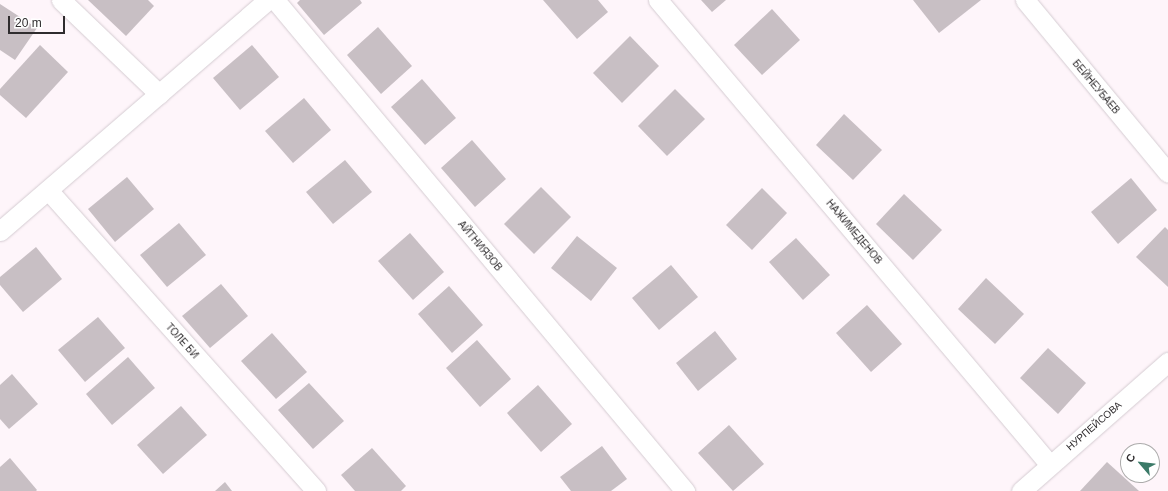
<!DOCTYPE html>
<meta charset="utf-8">
<style>
body{margin:0}
#map{position:relative;width:1168px;height:491px;overflow:hidden;background:#fef5fa;font-family:Helvetica,sans-serif}
div>[style]{position:absolute}
.building>*{inset:0;background:#c8bfc4}
.roads{filter:drop-shadow(0 0 1px #d5ccd2) drop-shadow(0 0 1px #d5ccd2)}
.minor>*{height:19px;margin:-9.5px;padding:0 9.5px;transform-origin:9.5px;border-radius:9.5px;background:#fff}
span{translate:-50% -50%;white-space:nowrap;text-align:center;line-height:1.15;-webkit-text-stroke:3.5px #fff;paint-order:stroke}
.street-label{font-size:10px;color:#2f2c2e}
.north{position:absolute;left:1120px;top:443px;width:40px;height:40px;box-sizing:border-box;background:#fff;border:1px solid #acabab;border-radius:50%;rotate:298deg;font-size:11px;font-weight:700;line-height:16px;text-align:center;color:#2f2c2e}
.north::after{content:'';display:block;margin:auto;width:14px;height:18px;background:#3b7a68;clip-path:polygon(50% 0,100% 100%,50% 72%,0 100%)}
.scale{position:absolute;left:8px;top:16px;width:57px;height:18px;box-sizing:border-box;border:2px solid #2f2c2e;border-top:0;padding-left:5px;font-size:12px;line-height:14px;white-space:nowrap;color:#2f2c2e;-webkit-text-stroke:3px #fff;paint-order:stroke}
</style>
<div id="map">
<div class="building">
<div style="clip-path:polygon(88px 0,148px 0,154px 6px,126px 36px)"></div>
<div style="clip-path:polygon(300px 0,360px 0,362px 3px,324px 35px,297px 3px)"></div>
<div style="clip-path:polygon(543px 0,598px 0,608px 12px,577px 39px)"></div>
<div style="clip-path:polygon(701px 0,726px 0,712px 12px)"></div>
<div style="clip-path:polygon(913px 0,981px 0,939px 33px)"></div>
<div style="clip-path:polygon(0 4px,37px 28px,15px 60px,0 50px)"></div>
<div style="clip-path:polygon(772px 9px,800px 40px,762px 75px,734px 45px)"></div>
<div style="clip-path:polygon(378px 27px,412px 66px,381px 94px,347px 55px)"></div>
<div style="clip-path:polygon(630px 36px,659px 66px,622px 103px,593px 73px)"></div>
<div style="clip-path:polygon(40px 45px,68px 72px,26px 118px,0 95px,0 89px)"></div>
<div style="clip-path:polygon(252px 45px,279px 77px,240px 110px,213px 78px)"></div>
<div style="clip-path:polygon(422px 79px,456px 118px,425px 145px,391px 107px)"></div>
<div style="clip-path:polygon(675px 89px,705px 119px,667px 156px,638px 126px)"></div>
<div style="clip-path:polygon(304px 98px,331px 130px,293px 163px,265px 131px)"></div>
<div style="clip-path:polygon(844px 114px,882px 150px,853px 180px,816px 145px)"></div>
<div style="clip-path:polygon(472px 140px,506px 179px,475px 207px,441px 168px)"></div>
<div style="clip-path:polygon(345px 160px,372px 192px,333px 224px,306px 192px)"></div>
<div style="clip-path:polygon(127px 177px,154px 209px,115px 242px,88px 209px)"></div>
<div style="clip-path:polygon(1131px 178px,1157px 210px,1118px 244px,1091px 212px)"></div>
<div style="clip-path:polygon(541px 187px,571px 217px,534px 254px,504px 224px)"></div>
<div style="clip-path:polygon(762px 188px,787px 213px,752px 250px,726px 225px)"></div>
<div style="clip-path:polygon(904px 194px,942px 230px,913px 260px,876px 224px)"></div>
<div style="clip-path:polygon(179px 223px,206px 255px,167px 287px,140px 255px)"></div>
<div style="clip-path:polygon(1165px 227px,1168px 230px,1168px 287px,1136px 257px)"></div>
<div style="clip-path:polygon(410px 233px,444px 272px,413px 300px,378px 261px)"></div>
<div style="clip-path:polygon(577px 236px,617px 268px,591px 301px,551px 268px)"></div>
<div style="clip-path:polygon(796px 238px,830px 275px,803px 300px,769px 262px)"></div>
<div style="clip-path:polygon(36px 247px,62px 279px,23px 312px,0 285px,0 277px)"></div>
<div style="clip-path:polygon(671px 265px,698px 297px,659px 330px,632px 298px)"></div>
<div style="clip-path:polygon(986px 278px,1024px 314px,995px 344px,958px 309px)"></div>
<div style="clip-path:polygon(221px 284px,248px 316px,210px 348px,182px 316px)"></div>
<div style="clip-path:polygon(449px 286px,483px 325px,452px 353px,418px 314px)"></div>
<div style="clip-path:polygon(867px 305px,902px 344px,871px 372px,836px 333px)"></div>
<div style="clip-path:polygon(98px 317px,125px 348px,85px 382px,58px 350px)"></div>
<div style="clip-path:polygon(715px 331px,737px 359px,698px 391px,676px 363px)"></div>
<div style="clip-path:polygon(272px 333px,307px 372px,276px 399px,241px 361px)"></div>
<div style="clip-path:polygon(477px 340px,511px 379px,480px 407px,446px 368px)"></div>
<div style="clip-path:polygon(1048px 348px,1086px 383px,1058px 414px,1020px 378px)"></div>
<div style="clip-path:polygon(128px 357px,155px 388px,112px 425px,86px 394px)"></div>
<div style="clip-path:polygon(12px 374px,38px 404px,9px 429px,0 419px,0 385px)"></div>
<div style="clip-path:polygon(309px 383px,344px 421px,313px 449px,278px 410px)"></div>
<div style="clip-path:polygon(538px 385px,572px 424px,541px 452px,507px 413px)"></div>
<div style="clip-path:polygon(181px 406px,207px 435px,163px 474px,137px 445px)"></div>
<div style="clip-path:polygon(729px 425px,764px 464px,733px 491px,698px 453px)"></div>
<div style="clip-path:polygon(602px 446px,627px 479px,611px 491px,571px 491px,560px 477px)"></div>
<div style="clip-path:polygon(372px 448px,406px 486px,401px 491px,355px 491px,341px 475px)"></div>
<div style="clip-path:polygon(10px 458px,37px 490px,36px 491px,0 491px,0 467px)"></div>
<div style="clip-path:polygon(1107px 462px,1139px 491px,1080px 491px)"></div>
<div style="clip-path:polygon(225px 482px,232px 491px,215px 491px)"></div>
</div>
<div class="roads">
<div class="minor">
<div style="left:61px;top:0;width:136px;rotate:43.8deg"></div>
<div style="left:275px;top:0;width:640px;rotate:50.14deg"></div>
<div style="left:658px;top:0;width:608px;rotate:49.87deg"></div>
<div style="left:1025px;top:0;width:224px;rotate:50.4deg"></div>
<div style="left:48px;top:190px;width:403px;rotate:48.3deg"></div>
<div style="left:0;top:231px;width:354px;rotate:-40.8deg"></div>
<div style="left:1021px;top:491px;width:196px;rotate:-41.3deg"></div>
</div>
</div>
<div class="street-label">
<span style="left:1096px;top:87px;rotate:50deg">БЕЙНЕУБАЕВ</span>
<span style="left:854px;top:232px;rotate:50deg">НАЖИМЕДЕНОВ</span>
<span style="left:480px;top:246px;rotate:50deg">АЙТНИЯЗОВ</span>
<span style="left:182px;top:341px;rotate:48deg">ТОЛЕ БИ</span>
<span style="left:1094px;top:426px;rotate:-41deg">НУРПЕЙСОВА</span>
</div>
<div class="north">С</div>
<div class="scale">20 m</div>
</div>
